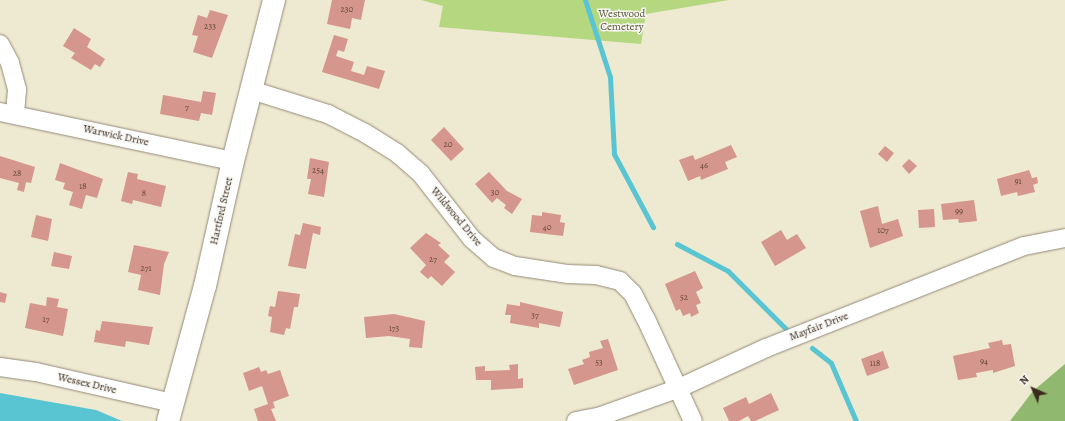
<!DOCTYPE html>
<style>
body{margin:0}
#map{position:relative;width:1065px;height:421px;overflow:hidden;background:#eee9d1;font-family:Alegreya,serif}
div>[style]{position:absolute}
.green>*{inset:0;background:#b5d77f}
.forest>*{inset:0;background:#90b86e}
.water>*{inset:0;background:#59c5d2}
.stream>*{height:5px;margin:-2.5px;padding:0 2.5px;transform-origin:2.5px;border-radius:2.5px;background:#59c5d2}
.building>*{inset:0;background:#d5968d}
.roads{filter:drop-shadow(0 0 1px #948a78) drop-shadow(0 0 1px #948a78)}
.street>*{height:18px;margin:-9px;padding:0 9px;transform-origin:9px;border-radius:9px;background:#fff}
.secondary>*{height:22px;margin:-11px;padding:0 11px;transform-origin:11px;border-radius:11px;background:#fff}
span{translate:-50% -50%;white-space:nowrap;text-align:center;line-height:1.15;-webkit-text-stroke:3px #f6f6f2;paint-order:stroke}
.number-label{font-size:9px;color:#62453a}
.number-label span{-webkit-text-stroke-width:0}
.park-label{font-size:11px;color:#5a5536}
.street-label{font-size:11px;color:#3b2a1e}
.north{position:absolute;left:1013px;top:369px;width:40px;height:40px;-webkit-text-stroke:3px #f6f6f2;paint-order:stroke;rotate:315deg;font-size:11px;font-weight:700;line-height:16px;text-align:center;color:#3b2a1e}
.north::after{content:'';display:block;margin:auto;width:14px;height:18px;background:#3b2a1e;clip-path:polygon(50% 0,100% 100%,50% 72%,0 100%)}
</style>
<div id="map">
<div class="green">
<div style="clip-path:polygon(421px 0,729px 0,646px 14px,641px 44px,439px 27px,443px 6px)"></div>
</div>
<div class="forest">
<div style="clip-path:polygon(1065px 364px,1065px 421px,1010px 421px,1033px 391px)"></div>
</div>
<div class="water">
<div style="clip-path:polygon(0 393px,96px 410px,122px 421px,0 421px)"></div>
</div>
<div class="stream">
<div style="left:585px;top:0;width:81px;rotate:72deg"></div>
<div style="left:610px;top:77px;width:77px;rotate:87deg"></div>
<div style="left:614px;top:154px;width:83px;rotate:61.9deg"></div>
<div style="left:677px;top:244px;width:58px;rotate:27.9deg"></div>
<div style="left:728px;top:271px;width:82px;rotate:45deg"></div>
<div style="left:812px;top:348px;width:24px;rotate:38deg"></div>
<div style="left:831px;top:363px;width:63px;rotate:66.7deg"></div>
</div>
<div class="building">
<div style="clip-path:polygon(332px 0,365px 0,361px 20px,352px 18px,350px 29px,327px 24px)"></div>
<div style="clip-path:polygon(210px 10px,228px 15px,212px 58px,193px 52px,198px 36px,192px 35px,198px 15px,207px 18px)"></div>
<div style="clip-path:polygon(74px 28px,91px 39px,87px 47px,105px 59px,100px 67px,95px 64px,91px 70px,71px 58px,75px 53px,63px 46px)"></div>
<div style="clip-path:polygon(334px 35px,348px 39px,344px 52px,338px 50px,336px 56px,354px 62px,351px 71px,364px 75px,367px 66px,385px 71px,379px 89px,322px 72px)"></div>
<div style="clip-path:polygon(203px 91px,216px 93px,212px 115px,201px 113px,199px 121px,160px 114px,163px 95px,201px 102px)"></div>
<div style="clip-path:polygon(444px 127px,464px 149px,451px 161px,431px 140px)"></div>
<div style="clip-path:polygon(731px 145px,737px 157px,725px 162px,728px 169px,701px 180px,700px 176px,688px 181px,679px 160px,693px 155px,695px 160px)"></div>
<div style="clip-path:polygon(885px 146px,894px 153px,887px 162px,878px 154px)"></div>
<div style="clip-path:polygon(0 156px,35px 167px,31px 183px,26px 182px,24px 192px,17px 190px,19px 183px,0 178px)"></div>
<div style="clip-path:polygon(310px 158px,329px 162px,324px 197px,308px 194px,311px 179px,307px 179px)"></div>
<div style="clip-path:polygon(909px 159px,917px 166px,909px 174px,902px 166px)"></div>
<div style="clip-path:polygon(60px 163px,103px 179px,97px 198px,86px 195px,82px 209px,69px 205px,73px 192px,63px 189px,65px 183px,55px 180px)"></div>
<div style="clip-path:polygon(1029px 170px,1032px 178px,1037px 177px,1038px 183px,1033px 185px,1035px 192px,1018px 196px,1017px 192px,1001px 196px,997px 179px)"></div>
<div style="clip-path:polygon(128px 172px,138px 174px,137px 179px,166px 186px,161px 207px,133px 200px,132px 204px,121px 201px)"></div>
<div style="clip-path:polygon(489px 172px,507px 191px,522px 199px,512px 214px,504px 208px,506px 205px,497px 198px,492px 203px,475px 184px)"></div>
<div style="clip-path:polygon(974px 200px,977px 221px,959px 223px,958px 219px,943px 220px,941px 204px)"></div>
<div style="clip-path:polygon(878px 206px,882px 224px,898px 219px,903px 236px,870px 248px,860px 211px)"></div>
<div style="clip-path:polygon(934px 209px,935px 227px,919px 228px,918px 210px)"></div>
<div style="clip-path:polygon(542px 212px,561px 215px,560px 222px,565px 223px,563px 236px,530px 232px,532px 215px,542px 216px)"></div>
<div style="clip-path:polygon(36px 215px,52px 219px,48px 241px,31px 237px)"></div>
<div style="clip-path:polygon(303px 223px,321px 227px,320px 235px,313px 233px,306px 269px,288px 266px,295px 234px,300px 235px)"></div>
<div style="clip-path:polygon(781px 230px,787px 240px,797px 234px,806px 248px,775px 266px,761px 242px)"></div>
<div style="clip-path:polygon(426px 233px,441px 243px,438px 245px,450px 256px,444px 262px,455px 272px,442px 286px,431px 276px,428px 279px,420px 272px,426px 265px,410px 248px)"></div>
<div style="clip-path:polygon(134px 245px,169px 252px,164px 264px,160px 295px,138px 290px,141px 275px,128px 272px)"></div>
<div style="clip-path:polygon(54px 252px,72px 256px,69px 269px,51px 266px)"></div>
<div style="clip-path:polygon(695px 271px,703px 288px,696px 292px,701px 303px,696px 305px,699px 313px,691px 317px,690px 313px,683px 316px,680px 309px,676px 311px,665px 284px)"></div>
<div style="clip-path:polygon(278px 291px,300px 294px,298px 307px,294px 307px,290px 329px,286px 328px,284px 335px,270px 332px,272px 317px,268px 316px,270px 306px,275px 307px)"></div>
<div style="clip-path:polygon(0 292px,7px 294px,5px 303px,0 302px)"></div>
<div style="clip-path:polygon(47px 297px,59px 299px,57px 307px,68px 309px,63px 336px,25px 328px,30px 303px,46px 306px)"></div>
<div style="clip-path:polygon(520px 302px,563px 312px,560px 327px,539px 323px,539px 328px,510px 323px,511px 315px,505px 315px,507px 304px,520px 306px)"></div>
<div style="clip-path:polygon(394px 314px,425px 321px,422px 348px,409px 347px,410px 339px,389px 336px,366px 338px,364px 317px)"></div>
<div style="clip-path:polygon(102px 321px,153px 327px,149px 345px,126px 341px,125px 347px,94px 342px,96px 330px,100px 331px)"></div>
<div style="clip-path:polygon(608px 339px,618px 370px,574px 385px,568px 369px,584px 364px,582px 360px,590px 357px,589px 352px,603px 348px,600px 341px)"></div>
<div style="clip-path:polygon(1002px 340px,1003px 345px,1011px 344px,1015px 366px,993px 373px,993px 370px,976px 373px,977px 377px,958px 380px,953px 356px,990px 348px,988px 343px)"></div>
<div style="clip-path:polygon(883px 351px,889px 368px,867px 376px,861px 359px)"></div>
<div style="clip-path:polygon(518px 364px,518px 379px,523px 378px,523px 388px,491px 390px,491px 380px,476px 380px,475px 367px,485px 366px,485px 371px,510px 370px,509px 365px)"></div>
<div style="clip-path:polygon(259px 367px,261px 372px,266px 370px,268px 374px,280px 370px,289px 396px,273px 402px,275px 408px,271px 409px,276px 421px,258px 421px,254px 409px,268px 404px,262px 386px,249px 391px,243px 373px)"></div>
<div style="clip-path:polygon(771px 393px,779px 410px,755px 421px,751px 421px,748px 416px,739px 421px,729px 421px,723px 408px,746px 397px,749px 404px)"></div>
</div>
<div class="roads">
<div class="street">
<div style="left:0;top:44px;width:21px;rotate:62deg"></div>
<div style="left:10px;top:63px;width:28px;rotate:75deg"></div>
<div style="left:17px;top:90px;width:24px;rotate:95deg"></div>
<div style="left:251px;top:90px;width:81px;rotate:17.3deg"></div>
<div style="left:328px;top:114px;width:42px;rotate:27.2deg"></div>
<div style="left:365px;top:133px;width:38px;rotate:32deg"></div>
<div style="left:397px;top:153px;width:32px;rotate:41deg"></div>
<div style="left:421px;top:174px;width:83px;rotate:51.9deg"></div>
<div style="left:472px;top:239px;width:29px;rotate:41deg"></div>
<div style="left:494px;top:258px;width:22px;rotate:21deg"></div>
<div style="left:515px;top:266px;width:54px;rotate:8.6deg"></div>
<div style="left:568px;top:274px;width:28px;rotate:2deg"></div>
<div style="left:596px;top:275px;width:25px;rotate:14deg"></div>
<div style="left:620px;top:281px;width:18px;rotate:45deg"></div>
<div style="left:633px;top:294px;width:28px;rotate:63deg"></div>
<div style="left:646px;top:319px;width:112px;rotate:65.3deg"></div>
<div style="left:0;top:112px;width:238px;rotate:11.9deg"></div>
<div style="left:0;top:367px;width:36px;rotate:8deg"></div>
<div style="left:36px;top:372px;width:140px;rotate:12.8deg"></div>
<div style="left:576px;top:421px;width:25px;rotate:-11deg"></div>
<div style="left:601px;top:416px;width:81px;rotate:-19.6deg"></div>
<div style="left:677px;top:389px;width:98px;rotate:-24.7deg"></div>
<div style="left:766px;top:348px;width:277px;rotate:-21.6deg"></div>
<div style="left:1024px;top:246px;width:42px;rotate:-11deg"></div>
</div>
<div class="secondary">
<div style="left:168px;top:421px;width:140px;rotate:-74.7deg"></div>
<div style="left:205px;top:286px;width:128px;rotate:-77.4deg"></div>
<div style="left:233px;top:161px;width:166px;rotate:-75.7deg"></div>
</div>
</div>
<div class="number-label">
<span style="left:347px;top:9px">230</span>
<span style="left:210px;top:26px">233</span>
<span style="left:187px;top:107px">7</span>
<span style="left:448px;top:144px">20</span>
<span style="left:704px;top:165px">46</span>
<span style="left:318px;top:170px">254</span>
<span style="left:17px;top:173px">28</span>
<span style="left:1018px;top:181px">91</span>
<span style="left:83px;top:186px">18</span>
<span style="left:495px;top:192px">30</span>
<span style="left:144px;top:193px">8</span>
<span style="left:959px;top:211px">99</span>
<span style="left:547px;top:227px">40</span>
<span style="left:883px;top:230px">107</span>
<span style="left:433px;top:259px">27</span>
<span style="left:146px;top:268px">271</span>
<span style="left:684px;top:297px">52</span>
<span style="left:535px;top:315px">37</span>
<span style="left:46px;top:319px">17</span>
<span style="left:394px;top:328px">173</span>
<span style="left:984px;top:361px">94</span>
<span style="left:599px;top:362px">53</span>
<span style="left:875px;top:363px">118</span>
</div>
<div class="park-label">
<span style="left:622px;top:21px">Westwood<br>Cemetery</span>
</div>
<div class="street-label">
<span style="left:116px;top:136px;rotate:12deg">Warwick Drive</span>
<span style="left:222px;top:211px;rotate:-77deg">Hartford Street</span>
<span style="left:456px;top:217px;rotate:50deg">Wildwood Drive</span>
<span style="left:819px;top:327px;rotate:-21deg">Mayfair Drive</span>
<span style="left:87px;top:384px;rotate:13deg">Wessex Drive</span>
</div>
<div class="north">N</div>
</div>
